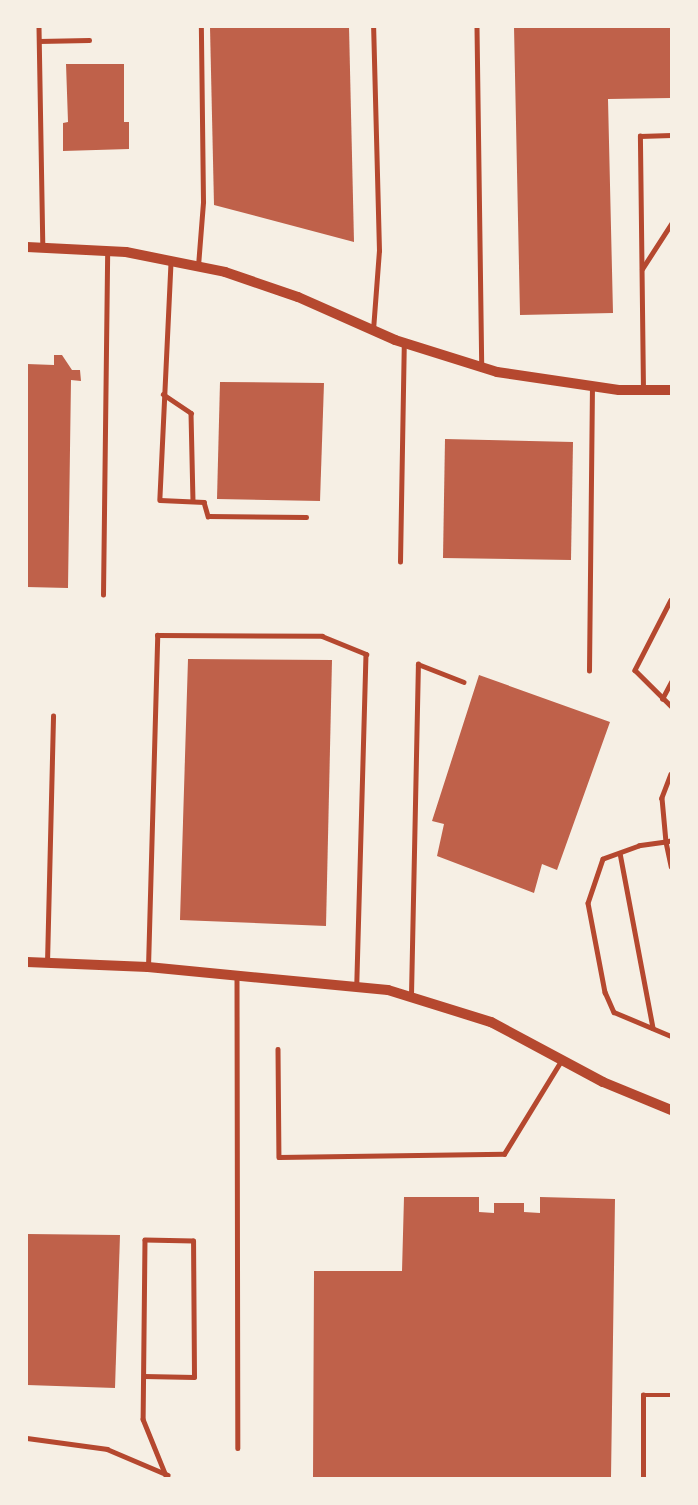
<!DOCTYPE html>
<style>
body{margin:0}
#map{position:relative;width:698px;height:1505px;overflow:hidden;background:#f6efe4;font-family:Montserrat,sans-serif}
div>[style]{position:absolute}
.building>*{inset:0;background:#bf614a}
.service>*{height:4.5px;margin:-2.25px;padding:0 2.25px;transform-origin:2.25px;border-radius:2.25px;background:#b5482f}
.tertiary>*{height:10px;margin:-5px;padding:0 5px;transform-origin:5px;border-radius:5px;background:#b5482f}
span{translate:-50% -50%;white-space:nowrap;text-align:center;line-height:1.15;-webkit-text-stroke:4.5px #f6efe4;paint-order:stroke}
.frame{position:absolute;inset:0;border:28px solid #f6efe4;pointer-events:none}
</style>
<div id="map">
<div class="building">
<div style="clip-path:polygon(210px 27px,349px 27px,354px 242px,214px 205px)"></div>
<div style="clip-path:polygon(514px 27px,671px 27px,671px 98px,608px 99px,613px 313px,520px 315px)"></div>
<div style="clip-path:polygon(66px 64px,124px 64px,124px 122px,129px 122px,129px 149px,63px 151px,63px 123px,68px 122px)"></div>
<div style="clip-path:polygon(54px 355px,62px 355px,72px 370px,80px 370px,81px 381px,71px 380px,68px 588px,27px 587px,27px 364px,54px 365px)"></div>
<div style="clip-path:polygon(220px 382px,324px 383px,320px 501px,217px 499px)"></div>
<div style="clip-path:polygon(445px 439px,573px 442px,571px 560px,443px 558px)"></div>
<div style="clip-path:polygon(188px 659px,332px 660px,326px 926px,180px 920px)"></div>
<div style="clip-path:polygon(479px 675px,610px 722px,557px 870px,542px 864px,534px 893px,437px 856px,444px 824px,432px 821px)"></div>
<div style="clip-path:polygon(404px 1197px,479px 1197px,479px 1212px,494px 1213px,494px 1203px,524px 1203px,524px 1212px,540px 1213px,540px 1197px,615px 1199px,611px 1478px,313px 1478px,314px 1271px,402px 1271px)"></div>
<div style="clip-path:polygon(27px 1234px,120px 1235px,115px 1388px,27px 1385px)"></div>
</div>
<div class="service">
<div style="left:39px;top:27px;width:220px;rotate:89deg"></div>
<div style="left:477px;top:27px;width:338px;rotate:89.2deg"></div>
<div style="left:39px;top:41px;width:50px;rotate:-1.1deg"></div>
<div style="left:171px;top:263px;width:237px;rotate:92.7deg"></div>
<div style="left:160px;top:500px;width:44px;rotate:2.6deg"></div>
<div style="left:204px;top:502px;width:15px;rotate:74deg"></div>
<div style="left:208px;top:516px;width:98px;rotate:0.6deg"></div>
<div style="left:198px;top:266px;width:64px;rotate:-85.5deg"></div>
<div style="left:203px;top:202px;width:175px;rotate:-90.7deg"></div>
<div style="left:642px;top:269px;width:54px;rotate:-57.2deg"></div>
<div style="left:373px;top:330px;width:79px;rotate:-85.7deg"></div>
<div style="left:379px;top:251px;width:224px;rotate:-91.5deg"></div>
<div style="left:643px;top:390px;width:254px;rotate:-90.7deg"></div>
<div style="left:640px;top:136px;width:31px;rotate:-2deg"></div>
<div style="left:163px;top:394px;width:34px;rotate:34deg"></div>
<div style="left:191px;top:413px;width:88px;rotate:88.7deg"></div>
<div style="left:400px;top:562px;width:219px;rotate:-89deg"></div>
<div style="left:103px;top:595px;width:342px;rotate:-89.3deg"></div>
<div style="left:671px;top:600px;width:79px;rotate:117.2deg"></div>
<div style="left:635px;top:670px;width:51px;rotate:45deg"></div>
<div style="left:589px;top:671px;width:284px;rotate:-89.4deg"></div>
<div style="left:662px;top:699px;width:19px;rotate:-62deg"></div>
<div style="left:671px;top:774px;width:26px;rotate:111deg"></div>
<div style="left:662px;top:798px;width:44px;rotate:84.8deg"></div>
<div style="left:666px;top:842px;width:27px;rotate:172deg"></div>
<div style="left:639px;top:846px;width:38px;rotate:160deg"></div>
<div style="left:603px;top:859px;width:46px;rotate:108.8deg"></div>
<div style="left:588px;top:903px;width:91px;rotate:79.2deg"></div>
<div style="left:605px;top:992px;width:22px;rotate:66deg"></div>
<div style="left:614px;top:1012px;width:62px;rotate:22.8deg"></div>
<div style="left:671px;top:841px;width:5px;rotate:169deg"></div>
<div style="left:666px;top:842px;width:25px;rotate:78deg"></div>
<div style="left:620px;top:853px;width:178px;rotate:79.3deg"></div>
<div style="left:47px;top:963px;width:247px;rotate:-88.6deg"></div>
<div style="left:148px;top:967px;width:332px;rotate:-88.4deg"></div>
<div style="left:157px;top:635px;width:165px;rotate:0.3deg"></div>
<div style="left:322px;top:636px;width:48px;rotate:22.2deg"></div>
<div style="left:366px;top:654px;width:332px;rotate:91.6deg"></div>
<div style="left:237px;top:977px;width:471px;rotate:89.9deg"></div>
<div style="left:411px;top:995px;width:331px;rotate:-88.8deg"></div>
<div style="left:418px;top:664px;width:49px;rotate:21.4deg"></div>
<div style="left:278px;top:1049px;width:108px;rotate:89.5deg"></div>
<div style="left:279px;top:1157px;width:225px;rotate:-0.8deg"></div>
<div style="left:504px;top:1154px;width:109px;rotate:-58.5deg"></div>
<div style="left:144px;top:1376px;width:50px;rotate:1.1deg"></div>
<div style="left:194px;top:1377px;width:136px;rotate:-90.4deg"></div>
<div style="left:193px;top:1241px;width:48px;rotate:-178.8deg"></div>
<div style="left:145px;top:1240px;width:179px;rotate:90.6deg"></div>
<div style="left:143px;top:1419px;width:64px;rotate:67.9deg"></div>
<div style="left:27px;top:1438px;width:81px;rotate:7.8deg"></div>
<div style="left:107px;top:1449px;width:66px;rotate:23.1deg"></div>
<div style="left:643px;top:1478px;width:83px;rotate:-90deg"></div>
<div style="left:643px;top:1395px;width:28px"></div>
</div>
<div class="tertiary">
<div style="left:27px;top:247px;width:99px;rotate:2.9deg"></div>
<div style="left:126px;top:252px;width:101px;rotate:11.4deg"></div>
<div style="left:225px;top:272px;width:77px;rotate:18.9deg"></div>
<div style="left:298px;top:297px;width:106px;rotate:23.9deg"></div>
<div style="left:395px;top:340px;width:107px;rotate:17.4deg"></div>
<div style="left:497px;top:372px;width:123px;rotate:8.4deg"></div>
<div style="left:619px;top:390px;width:52px"></div>
<div style="left:27px;top:962px;width:121px;rotate:2.4deg"></div>
<div style="left:148px;top:967px;width:241px;rotate:5.5deg"></div>
<div style="left:388px;top:990px;width:108px;rotate:17.3deg"></div>
<div style="left:491px;top:1022px;width:127px;rotate:28.2deg"></div>
<div style="left:603px;top:1082px;width:74px;rotate:22.4deg"></div>
</div>
<div class="frame"></div>
</div>
